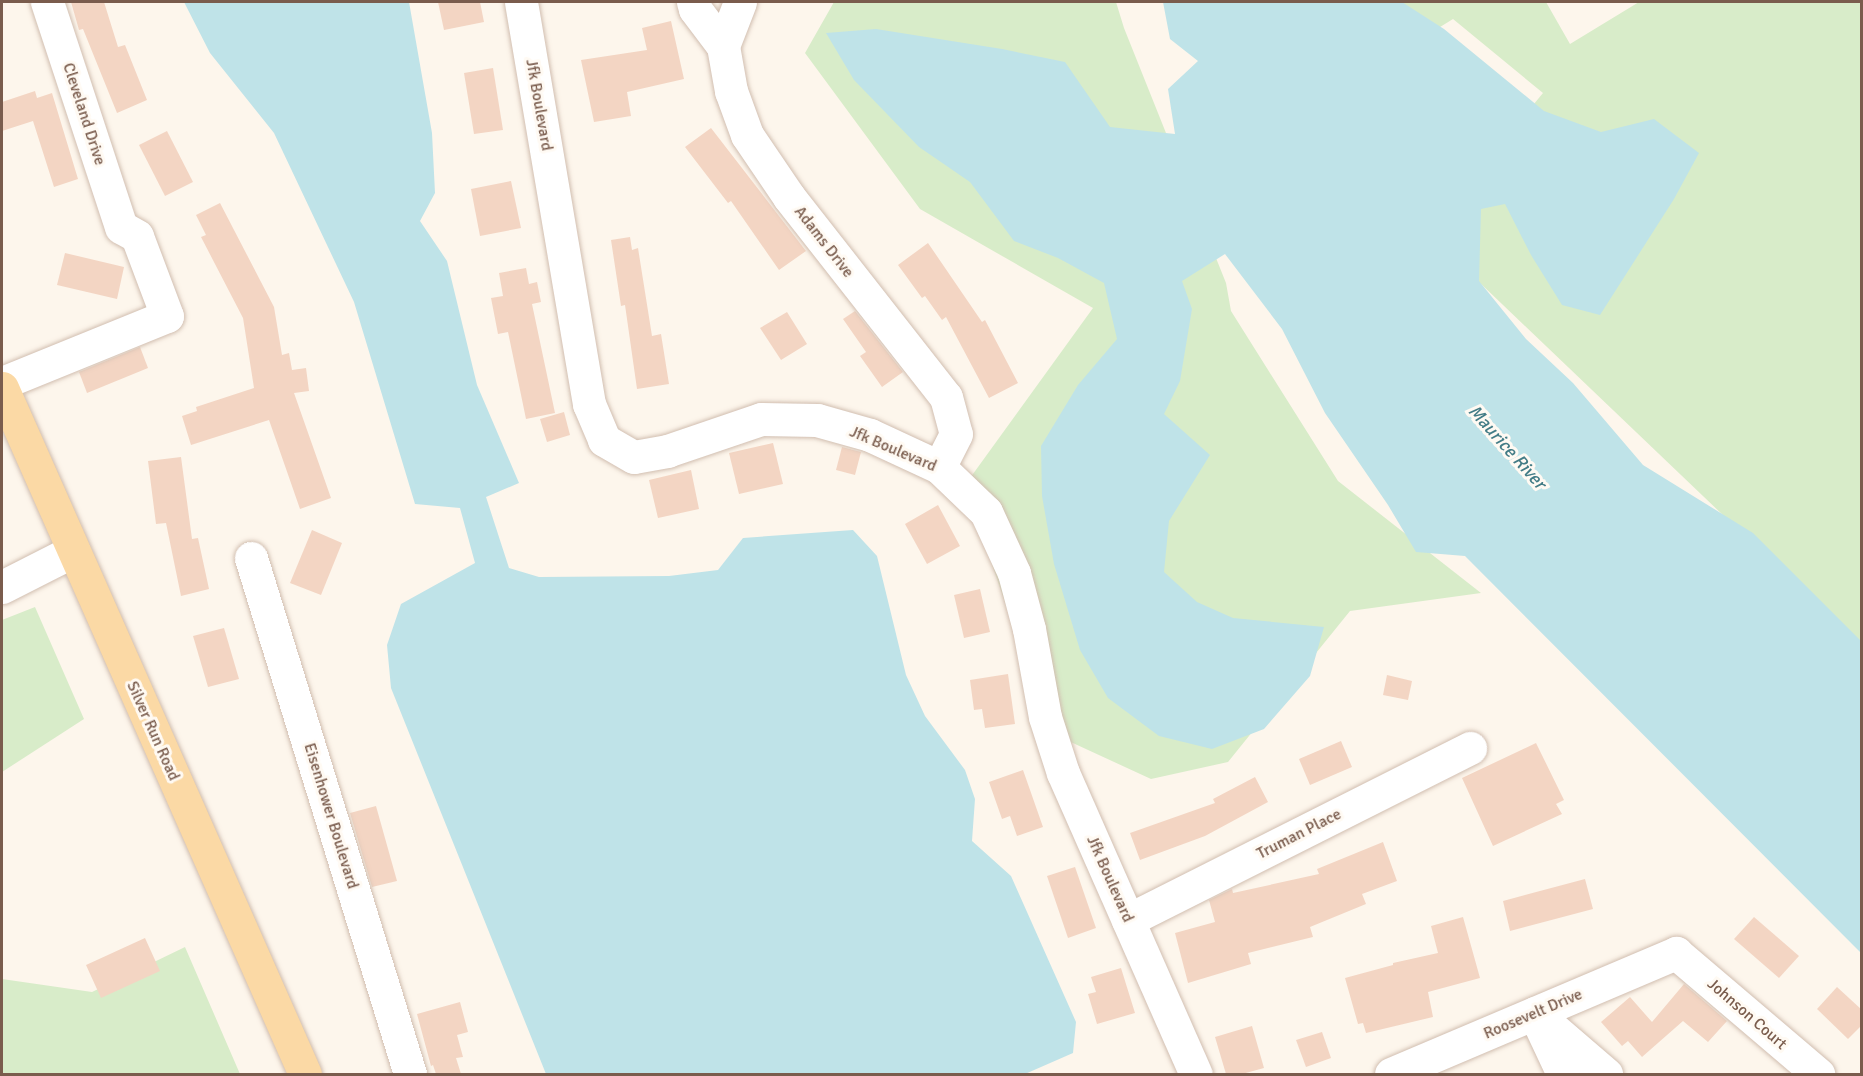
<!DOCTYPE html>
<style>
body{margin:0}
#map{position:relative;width:1863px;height:1076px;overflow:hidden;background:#fdf6ec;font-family:Signika,sans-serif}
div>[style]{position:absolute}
.green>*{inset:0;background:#d8ecc9}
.water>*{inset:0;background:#bfe3e8}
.building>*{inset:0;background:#f3d5c3}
.roads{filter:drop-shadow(0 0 2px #d1beb0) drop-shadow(0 0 2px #d1beb0)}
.minor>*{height:33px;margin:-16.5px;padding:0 16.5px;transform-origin:16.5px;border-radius:16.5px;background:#fff}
.major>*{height:33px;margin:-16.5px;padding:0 16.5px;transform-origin:16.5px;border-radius:16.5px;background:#fbd9a5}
span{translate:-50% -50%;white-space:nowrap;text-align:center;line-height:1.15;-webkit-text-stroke:6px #fffaf3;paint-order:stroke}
.street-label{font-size:16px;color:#7a5c4d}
.water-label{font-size:18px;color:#437c86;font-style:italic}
.frame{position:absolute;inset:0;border:3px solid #7a5c4d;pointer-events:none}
</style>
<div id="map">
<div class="green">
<div style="clip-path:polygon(834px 2px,1116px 2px,1124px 28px,1226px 283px,1231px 311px,1338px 481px,1481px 593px,1350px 611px,1228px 762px,1151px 779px,1049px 732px,965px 485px,1093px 308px,920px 209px,805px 53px)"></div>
<div style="clip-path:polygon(1380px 2px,1546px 2px,1570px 44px,1639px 2px,1861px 2px,1861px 647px,1456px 260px,1455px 199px,1543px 93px,1453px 19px,1398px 53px)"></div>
<div style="clip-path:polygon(35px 607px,84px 719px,2px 772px,2px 620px)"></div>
<div style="clip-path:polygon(185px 947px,240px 1074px,2px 1074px,2px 979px,92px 992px)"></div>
</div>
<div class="water">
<div style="clip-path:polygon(184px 2px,409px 2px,432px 133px,435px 193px,420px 221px,447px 261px,477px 385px,519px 483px,486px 497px,509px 568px,539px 577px,669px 576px,718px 570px,743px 538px,853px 530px,877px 556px,906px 675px,925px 716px,965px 770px,975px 799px,972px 841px,1011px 876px,1076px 1022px,1073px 1053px,1025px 1074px,546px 1074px,391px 688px,387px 645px,401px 604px,475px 563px,460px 508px,415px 504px,354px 302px,274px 133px,210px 53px)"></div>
<div style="clip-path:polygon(1163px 2px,1402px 2px,1444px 29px,1544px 111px,1601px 132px,1654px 119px,1699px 153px,1674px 199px,1600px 315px,1562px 305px,1531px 255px,1505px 204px,1481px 209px,1479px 281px,1526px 339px,1573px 383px,1643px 465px,1753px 533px,1861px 641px,1861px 953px,1465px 556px,1416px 552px,1388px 505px,1325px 413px,1282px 329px,1225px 254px,1182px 281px,1192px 309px,1180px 381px,1164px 414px,1210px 455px,1169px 521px,1164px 572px,1197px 602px,1233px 618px,1324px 627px,1310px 676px,1264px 729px,1212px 749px,1159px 736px,1108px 698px,1080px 650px,1054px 564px,1042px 496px,1041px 446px,1078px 385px,1117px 339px,1104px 283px,1058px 258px,1014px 241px,970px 182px,919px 147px,854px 80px,826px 33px,876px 29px,1002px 49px,1065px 62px,1110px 127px,1175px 134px,1168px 89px,1198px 61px,1170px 39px)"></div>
</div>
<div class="building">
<div style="clip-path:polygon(71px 2px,104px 2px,118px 47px,125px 45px,147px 100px,117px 113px,83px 29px,79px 30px)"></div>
<div style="clip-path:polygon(438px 2px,480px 2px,484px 22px,444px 30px)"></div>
<div style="clip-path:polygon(671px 21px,684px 79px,627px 92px,631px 116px,594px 122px,581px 60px,647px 50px,642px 28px)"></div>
<div style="clip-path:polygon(493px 68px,503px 130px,474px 134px,464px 73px)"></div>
<div style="clip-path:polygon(35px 91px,37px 98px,52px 93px,78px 179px,54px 187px,33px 121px,2px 131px,2px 102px)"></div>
<div style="clip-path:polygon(711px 128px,806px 251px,779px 270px,731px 201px,728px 203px,685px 147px)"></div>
<div style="clip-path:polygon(167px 131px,193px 182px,165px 196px,139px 145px)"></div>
<div style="clip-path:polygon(511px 181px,521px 228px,480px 236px,471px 189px)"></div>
<div style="clip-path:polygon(220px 203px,274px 307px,282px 355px,289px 353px,292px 370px,306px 368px,309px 391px,294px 393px,331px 498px,300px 509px,269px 420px,191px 445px,182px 416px,197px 411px,196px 407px,254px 388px,243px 318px,201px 237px,206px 235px,196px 215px)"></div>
<div style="clip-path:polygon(630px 237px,632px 250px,638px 248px,652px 336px,661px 334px,669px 384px,637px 389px,625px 305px,621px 306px,611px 240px)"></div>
<div style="clip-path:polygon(928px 243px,982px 322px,985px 320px,1018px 383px,989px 398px,946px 317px,942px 320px,925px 296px,922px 298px,898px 265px)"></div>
<div style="clip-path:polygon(65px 253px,124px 267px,117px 299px,57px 285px)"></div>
<div style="clip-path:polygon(526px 268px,529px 284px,537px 282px,541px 302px,532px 304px,555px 413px,526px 419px,508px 332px,498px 334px,491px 298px,503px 296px,499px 273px)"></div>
<div style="clip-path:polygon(855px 311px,903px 372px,882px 387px,860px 356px,866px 352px,843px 319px)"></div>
<div style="clip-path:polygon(787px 312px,807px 344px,781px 360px,760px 328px)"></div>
<div style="clip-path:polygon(140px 347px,148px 368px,87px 393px,79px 372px)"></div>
<div style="clip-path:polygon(564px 412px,570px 435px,547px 442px,540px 419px)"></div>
<div style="clip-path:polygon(773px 443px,783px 484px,739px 494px,729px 453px)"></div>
<div style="clip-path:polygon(842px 447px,861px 452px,855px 475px,836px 470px)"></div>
<div style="clip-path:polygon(181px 457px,192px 539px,198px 538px,209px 589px,181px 596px,166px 523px,156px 524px,148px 461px)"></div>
<div style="clip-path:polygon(691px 470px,699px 509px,658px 518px,649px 480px)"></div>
<div style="clip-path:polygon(938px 505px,960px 546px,927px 564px,905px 524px)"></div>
<div style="clip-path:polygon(312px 530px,342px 543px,321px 595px,290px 583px)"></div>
<div style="clip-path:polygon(980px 589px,990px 632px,964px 638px,954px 595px)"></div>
<div style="clip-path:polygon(224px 628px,239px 679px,208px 687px,193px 636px)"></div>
<div style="clip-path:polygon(1008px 674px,1015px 724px,985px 728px,982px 709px,974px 710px,970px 680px)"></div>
<div style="clip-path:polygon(1387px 675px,1412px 681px,1408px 700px,1383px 695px)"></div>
<div style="clip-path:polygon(1341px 741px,1352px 767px,1310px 785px,1299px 759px)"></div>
<div style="clip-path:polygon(1536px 743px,1564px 800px,1556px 804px,1562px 814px,1493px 846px,1462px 778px)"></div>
<div style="clip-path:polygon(1023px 770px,1043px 827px,1017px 836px,1010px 816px,1002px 819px,989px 782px)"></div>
<div style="clip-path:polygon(1255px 777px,1268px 802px,1205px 836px,1140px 860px,1130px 833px,1215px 803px,1213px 799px)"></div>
<div style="clip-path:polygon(376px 806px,397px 881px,372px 887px,350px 813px)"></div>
<div style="clip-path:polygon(1383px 842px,1397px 881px,1362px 894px,1366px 904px,1310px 927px,1313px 937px,1248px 953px,1251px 964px,1188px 983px,1175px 933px,1215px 922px,1209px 900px,1232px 889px,1233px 893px,1319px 874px,1317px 869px)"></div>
<div style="clip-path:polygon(1075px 867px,1096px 928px,1068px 938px,1047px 876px)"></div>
<div style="clip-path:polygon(1585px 879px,1593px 909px,1510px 931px,1503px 901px)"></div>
<div style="clip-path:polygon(1463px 917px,1480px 978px,1428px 992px,1433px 1017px,1366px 1033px,1363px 1023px,1358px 1024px,1345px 978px,1393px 965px,1393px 963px,1438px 953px,1431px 926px)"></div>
<div style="clip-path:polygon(1754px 917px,1799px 956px,1779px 978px,1734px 939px)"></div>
<div style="clip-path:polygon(145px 938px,160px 971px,101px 998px,86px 965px)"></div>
<div style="clip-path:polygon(1121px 968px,1135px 1013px,1097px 1024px,1088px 994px,1096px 992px,1091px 977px)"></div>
<div style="clip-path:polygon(1684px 984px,1727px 1021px,1708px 1042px,1683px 1021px,1642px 1057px,1628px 1041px,1622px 1046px,1601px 1022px,1630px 997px,1652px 1022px)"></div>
<div style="clip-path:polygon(1837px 987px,1862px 1010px,1862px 1025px,1848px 1039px,1817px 1009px)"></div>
<div style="clip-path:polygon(460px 1002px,468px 1032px,457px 1035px,463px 1057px,456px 1058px,461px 1074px,436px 1074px,433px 1065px,431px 1066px,417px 1014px)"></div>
<div style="clip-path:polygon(1252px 1026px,1264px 1068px,1242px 1074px,1226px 1074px,1215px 1037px)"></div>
<div style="clip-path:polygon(1322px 1032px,1331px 1058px,1306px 1067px,1296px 1040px)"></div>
</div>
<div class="roads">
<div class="minor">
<div style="left:521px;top:2px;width:408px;rotate:80.4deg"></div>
<div style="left:589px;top:404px;width:39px;rotate:67deg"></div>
<div style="left:604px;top:440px;width:34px;rotate:30deg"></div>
<div style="left:634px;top:457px;width:34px;rotate:-10deg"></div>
<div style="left:667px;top:451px;width:99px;rotate:-18.8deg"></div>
<div style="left:761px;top:419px;width:56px;rotate:1deg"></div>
<div style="left:817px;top:420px;width:55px;rotate:15.8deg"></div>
<div style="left:870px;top:435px;width:76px;rotate:24.9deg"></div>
<div style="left:939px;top:467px;width:65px;rotate:43.8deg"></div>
<div style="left:986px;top:512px;width:67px;rotate:65.3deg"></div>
<div style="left:1014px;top:573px;width:58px;rotate:75deg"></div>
<div style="left:1029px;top:629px;width:89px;rotate:79.7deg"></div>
<div style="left:1045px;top:717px;width:59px;rotate:72.2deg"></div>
<div style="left:1063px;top:773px;width:329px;rotate:66.2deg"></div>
<div style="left:693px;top:2px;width:7px;rotate:74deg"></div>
<div style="left:695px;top:9px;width:46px;rotate:52.9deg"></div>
<div style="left:740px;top:2px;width:47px;rotate:111.1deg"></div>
<div style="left:723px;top:46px;width:46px;rotate:79.9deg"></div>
<div style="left:731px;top:91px;width:47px;rotate:70deg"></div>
<div style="left:747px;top:135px;width:75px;rotate:55.9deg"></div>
<div style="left:789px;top:197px;width:254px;rotate:51.9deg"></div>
<div style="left:946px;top:397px;width:38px;rotate:75deg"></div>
<div style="left:956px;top:434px;width:37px;rotate:117deg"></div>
<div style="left:2px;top:383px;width:178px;rotate:-22.1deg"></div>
<div style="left:167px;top:316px;width:85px;rotate:-110.6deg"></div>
<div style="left:137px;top:236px;width:18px;rotate:-151deg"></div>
<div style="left:121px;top:227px;width:237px;rotate:-108.2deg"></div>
<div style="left:251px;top:558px;width:540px;rotate:72.87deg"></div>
<div style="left:2px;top:587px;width:80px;rotate:-26.9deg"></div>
<div style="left:1128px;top:920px;width:383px;rotate:-26.7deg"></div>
<div style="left:1535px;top:1013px;width:94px;rotate:40.7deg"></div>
<div style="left:1539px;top:1023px;width:56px;rotate:64.8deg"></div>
<div style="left:1391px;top:1074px;width:310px;rotate:-23deg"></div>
<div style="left:1676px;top:953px;width:187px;rotate:40.4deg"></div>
</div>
<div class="major">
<div style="left:2px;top:388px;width:750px;rotate:66.17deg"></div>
</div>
</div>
<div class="street-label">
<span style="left:539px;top:105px;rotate:80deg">Jfk Boulevard</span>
<span style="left:84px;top:114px;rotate:72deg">Cleveland Drive</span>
<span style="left:824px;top:242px;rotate:52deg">Adams Drive</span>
<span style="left:893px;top:449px;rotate:23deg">Jfk Boulevard</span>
<span style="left:153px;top:731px;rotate:66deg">Silver Run Road</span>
<span style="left:331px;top:816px;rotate:73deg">Eisenhower Boulevard</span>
<span style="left:1299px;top:834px;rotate:-27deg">Truman Place</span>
<span style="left:1110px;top:879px;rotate:66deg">Jfk Boulevard</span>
<span style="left:1533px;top:1014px;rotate:-23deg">Roosevelt Drive</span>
<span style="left:1747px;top:1014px;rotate:41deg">Johnson Court</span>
</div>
<div class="water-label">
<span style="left:1507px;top:447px;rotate:48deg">Maurice River</span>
</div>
<div class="frame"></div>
</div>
